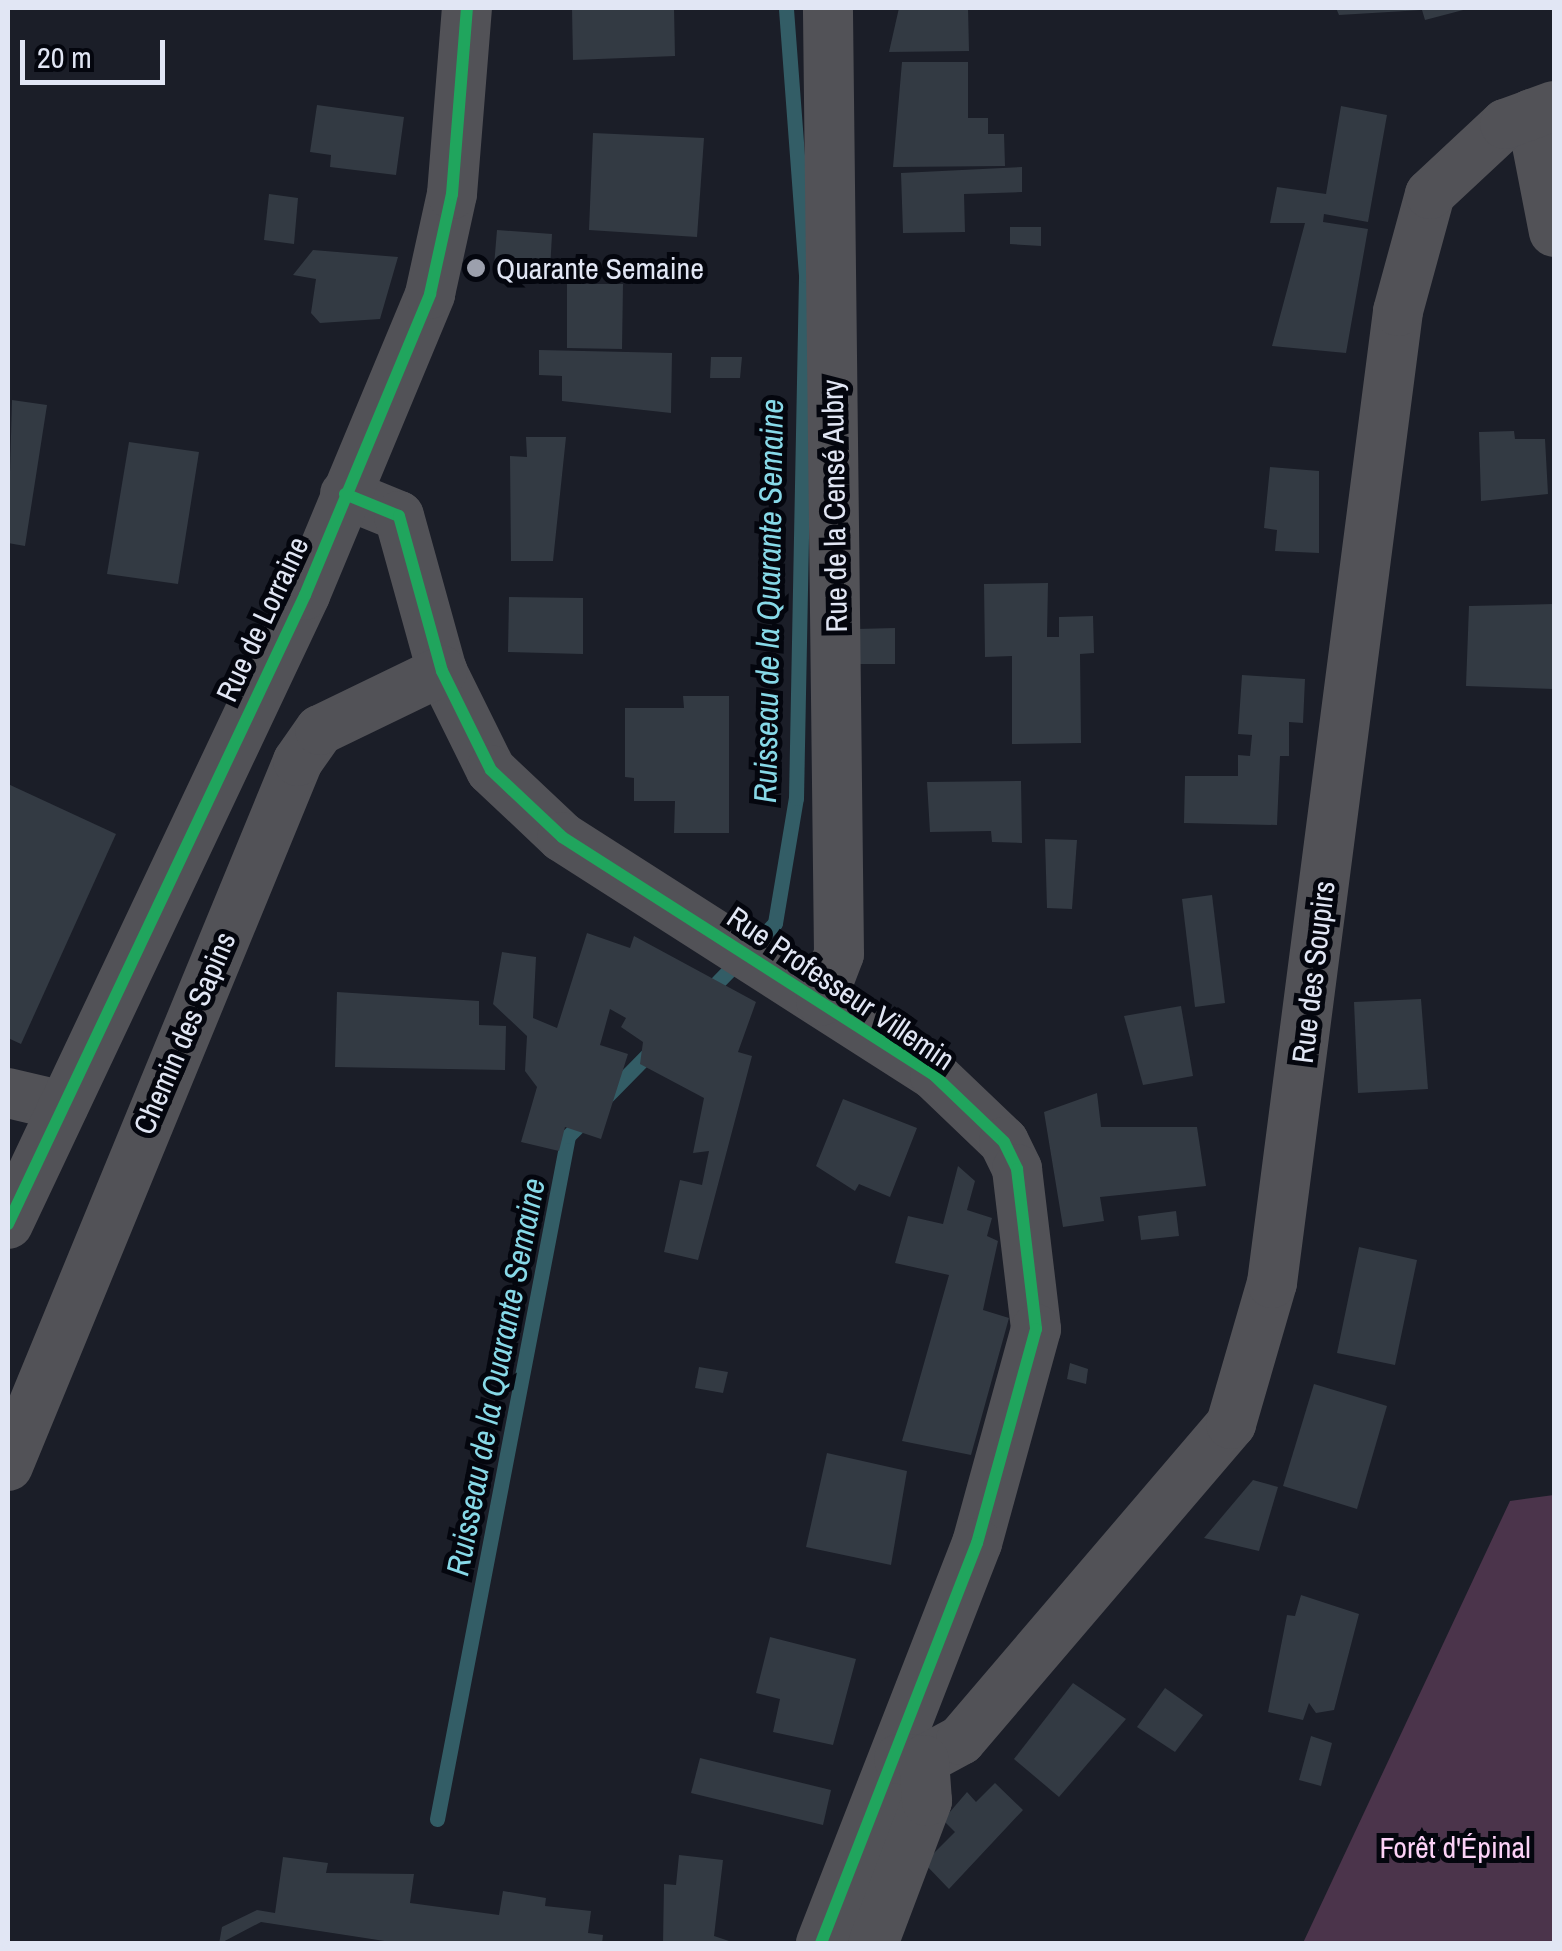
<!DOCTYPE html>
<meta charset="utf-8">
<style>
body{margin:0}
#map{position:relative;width:1562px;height:1951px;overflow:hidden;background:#1b1e28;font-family:"Archivo Narrow",sans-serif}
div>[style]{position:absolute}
.forest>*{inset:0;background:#4b344b}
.stream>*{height:15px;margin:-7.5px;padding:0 7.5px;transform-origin:7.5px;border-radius:7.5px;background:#335d66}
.building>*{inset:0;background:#333a43}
.street>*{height:50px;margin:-25px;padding:0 25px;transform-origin:25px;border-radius:25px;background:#525257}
.cycleway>*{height:12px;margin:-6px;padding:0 6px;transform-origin:6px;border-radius:6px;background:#20a55d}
.dots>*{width:28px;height:28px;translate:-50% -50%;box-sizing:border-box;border:5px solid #04060e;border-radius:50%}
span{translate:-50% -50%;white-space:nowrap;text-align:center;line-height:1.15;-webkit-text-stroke:10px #04060e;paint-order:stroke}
.poi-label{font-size:30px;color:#e1e6f4}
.left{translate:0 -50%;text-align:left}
.street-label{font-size:30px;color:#e1e6f4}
.park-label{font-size:30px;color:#fcd2f7}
.water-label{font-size:32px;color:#87d9e8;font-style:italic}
.frame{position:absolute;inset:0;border:10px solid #e1e6f4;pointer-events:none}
.scale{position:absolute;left:20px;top:40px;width:145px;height:45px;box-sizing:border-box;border:5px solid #e1e6f4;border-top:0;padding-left:12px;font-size:30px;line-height:35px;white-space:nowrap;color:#e1e6f4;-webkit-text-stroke:8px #04060e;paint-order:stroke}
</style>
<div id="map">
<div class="forest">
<div style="clip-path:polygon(1554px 1495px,1554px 1943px,1303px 1943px,1510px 1501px)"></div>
</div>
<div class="stream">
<div style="left:706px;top:994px;width:99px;rotate:-45.8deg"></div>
<div style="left:775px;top:923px;width:127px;rotate:-80.5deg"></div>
<div style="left:796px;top:798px;width:523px;rotate:-88.9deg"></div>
<div style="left:806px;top:275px;width:268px;rotate:-94.3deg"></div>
<div style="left:605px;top:1098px;width:67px;rotate:-45.6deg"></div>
<div style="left:437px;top:1819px;width:695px;rotate:-79.14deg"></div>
<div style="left:568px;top:1136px;width:25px;rotate:-45deg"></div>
</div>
<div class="building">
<div style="clip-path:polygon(572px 8px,674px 8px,675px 56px,573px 60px)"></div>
<div style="clip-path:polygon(899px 8px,968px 8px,969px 51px,889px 52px)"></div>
<div style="clip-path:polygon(1336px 8px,1467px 8px,1467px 9px,1425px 20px,1422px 10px,1339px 15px)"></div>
<div style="clip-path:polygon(902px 62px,968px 62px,968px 118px,988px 118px,988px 134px,1004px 134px,1005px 166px,893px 167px)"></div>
<div style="clip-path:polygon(317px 105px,404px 117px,396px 175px,330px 167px,331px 155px,310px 152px)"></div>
<div style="clip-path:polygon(1341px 106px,1387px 115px,1368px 222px,1324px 214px,1323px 222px,1368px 229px,1346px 353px,1272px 346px,1305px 223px,1270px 223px,1277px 187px,1326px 194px)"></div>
<div style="clip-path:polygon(593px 133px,704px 138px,697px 237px,589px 230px)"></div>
<div style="clip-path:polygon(1022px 167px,1022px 192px,964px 194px,965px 232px,903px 233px,901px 173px)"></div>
<div style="clip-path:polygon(269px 194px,298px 198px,294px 244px,264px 240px)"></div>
<div style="clip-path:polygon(1010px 227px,1041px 227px,1041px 246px,1010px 244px)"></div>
<div style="clip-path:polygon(497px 230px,552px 234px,550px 271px,494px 266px)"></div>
<div style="clip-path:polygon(313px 250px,398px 257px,380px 319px,320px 323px,311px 313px,316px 279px,293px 275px)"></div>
<div style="clip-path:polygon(567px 284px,623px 284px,622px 349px,567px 348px)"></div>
<div style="clip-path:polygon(539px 350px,672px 353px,671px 413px,562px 401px,562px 376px,539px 375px)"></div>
<div style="clip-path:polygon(711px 357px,742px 357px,740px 378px,710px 378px)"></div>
<div style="clip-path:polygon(12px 400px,47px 405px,25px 546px,8px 543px)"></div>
<div style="clip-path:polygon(1514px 431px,1515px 439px,1545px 439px,1548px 494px,1481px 501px,1479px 432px)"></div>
<div style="clip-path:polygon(526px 437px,566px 437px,553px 561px,511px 561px,510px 456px,527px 457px)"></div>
<div style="clip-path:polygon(129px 442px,199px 452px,178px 584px,107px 574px)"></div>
<div style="clip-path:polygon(1270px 467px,1319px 471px,1319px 553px,1275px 551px,1277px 530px,1264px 528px)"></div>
<div style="clip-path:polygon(1048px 583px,1047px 637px,1059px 637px,1059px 617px,1093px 616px,1094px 653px,1080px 654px,1081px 743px,1012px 744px,1012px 656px,985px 657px,984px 584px)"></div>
<div style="clip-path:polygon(509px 597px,583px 598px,583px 654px,508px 652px)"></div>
<div style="clip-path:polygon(1554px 604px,1554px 689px,1466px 686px,1469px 606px)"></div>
<div style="clip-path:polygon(895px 628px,895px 664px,857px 664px,857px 629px)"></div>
<div style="clip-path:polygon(1242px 675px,1305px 679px,1303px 723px,1289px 722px,1289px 756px,1280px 756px,1277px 825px,1184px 823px,1185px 776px,1238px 776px,1238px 755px,1250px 756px,1252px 735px,1238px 734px)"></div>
<div style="clip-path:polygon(683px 696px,729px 696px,729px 833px,674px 833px,675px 801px,634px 801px,634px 778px,625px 777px,625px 708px,684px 708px)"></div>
<div style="clip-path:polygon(1021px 781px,1022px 843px,992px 842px,991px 831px,930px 832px,927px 782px)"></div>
<div style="clip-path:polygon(8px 784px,116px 834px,21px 1044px,8px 1038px)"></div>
<div style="clip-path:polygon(1045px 839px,1077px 840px,1072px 909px,1047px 908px)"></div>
<div style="clip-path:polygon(1212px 895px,1225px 1003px,1195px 1007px,1182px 899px)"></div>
<div style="clip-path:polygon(587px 933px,630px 948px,634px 936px,756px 1002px,738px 1052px,752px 1056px,698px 1260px,664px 1252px,680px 1180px,702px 1185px,709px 1151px,693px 1153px,704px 1098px,640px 1064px,643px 1042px,621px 1027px,626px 1018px,610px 1009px,600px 1045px,628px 1054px,601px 1139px,565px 1127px,559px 1151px,521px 1142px,537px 1087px,525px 1071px,527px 1036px,493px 1004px,502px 952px,536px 957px,533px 1018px,557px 1028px)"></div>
<div style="clip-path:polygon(337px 992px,479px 1001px,479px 1025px,506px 1026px,505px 1070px,335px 1067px)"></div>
<div style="clip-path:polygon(1421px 999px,1428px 1089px,1358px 1093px,1354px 1002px)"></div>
<div style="clip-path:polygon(1181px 1006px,1193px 1076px,1143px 1085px,1124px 1016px)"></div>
<div style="clip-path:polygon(1097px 1093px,1101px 1127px,1197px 1127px,1206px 1186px,1100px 1197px,1104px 1221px,1063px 1227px,1044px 1112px)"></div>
<div style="clip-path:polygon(843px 1099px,917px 1128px,890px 1197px,859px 1184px,855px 1191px,816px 1166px)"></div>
<div style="clip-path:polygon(958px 1166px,975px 1181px,967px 1210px,992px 1218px,987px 1236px,998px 1241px,983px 1310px,1009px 1318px,971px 1455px,902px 1441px,949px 1275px,895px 1263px,908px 1216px,943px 1224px)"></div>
<div style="clip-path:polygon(1176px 1211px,1179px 1236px,1141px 1240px,1138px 1216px)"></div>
<div style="clip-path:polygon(1359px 1247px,1417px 1260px,1395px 1365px,1337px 1353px)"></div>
<div style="clip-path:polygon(1070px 1363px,1088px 1369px,1086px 1384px,1067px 1379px)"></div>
<div style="clip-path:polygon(699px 1367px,728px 1372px,723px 1393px,695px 1388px)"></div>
<div style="clip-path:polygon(1314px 1384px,1387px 1406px,1357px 1509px,1283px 1486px)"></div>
<div style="clip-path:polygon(827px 1453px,907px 1471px,891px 1565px,806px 1547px)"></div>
<div style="clip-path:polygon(1253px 1480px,1278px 1487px,1259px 1551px,1204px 1538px)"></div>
<div style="clip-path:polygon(1301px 1595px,1359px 1614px,1334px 1710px,1316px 1713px,1309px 1703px,1303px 1720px,1268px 1712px,1287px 1615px,1295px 1616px)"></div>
<div style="clip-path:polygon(770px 1637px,856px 1659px,833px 1745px,773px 1732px,780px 1699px,756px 1693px)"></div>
<div style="clip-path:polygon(1073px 1683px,1126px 1719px,1059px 1797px,1014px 1759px)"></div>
<div style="clip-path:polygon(1165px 1688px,1203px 1715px,1175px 1752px,1137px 1727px)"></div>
<div style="clip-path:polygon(1311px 1736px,1332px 1743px,1321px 1786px,1299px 1780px)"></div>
<div style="clip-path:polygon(700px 1758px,831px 1790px,823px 1825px,691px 1793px)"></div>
<div style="clip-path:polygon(995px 1783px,1023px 1810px,949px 1889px,924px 1863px,955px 1832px,943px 1820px,967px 1792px,976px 1802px)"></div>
<div style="clip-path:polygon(679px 1855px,723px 1860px,714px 1936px,738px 1944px,663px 1944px,664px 1884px,676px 1885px)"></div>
<div style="clip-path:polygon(283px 1857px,328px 1863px,326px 1873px,414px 1874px,410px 1903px,499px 1915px,503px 1891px,546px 1898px,545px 1906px,591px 1911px,588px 1933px,603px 1935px,602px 1944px,404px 1944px,261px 1922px,219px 1944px,222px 1927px,257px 1910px,275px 1913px)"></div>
</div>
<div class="street">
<div style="left:1531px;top:114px;width:120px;rotate:79deg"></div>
<div style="left:345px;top:494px;width:58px;rotate:22.2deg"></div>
<div style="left:399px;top:516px;width:161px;rotate:74.5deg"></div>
<div style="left:442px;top:671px;width:110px;rotate:63.7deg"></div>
<div style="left:491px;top:770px;width:98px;rotate:43.3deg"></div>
<div style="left:562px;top:837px;width:443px;rotate:32.6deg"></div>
<div style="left:935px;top:1076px;width:95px;rotate:43.7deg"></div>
<div style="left:1004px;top:1142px;width:30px;rotate:64deg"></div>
<div style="left:1017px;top:1169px;width:161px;rotate:83.2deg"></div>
<div style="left:1036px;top:1329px;width:222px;rotate:105.4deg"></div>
<div style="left:977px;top:1543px;width:430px;rotate:111.3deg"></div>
<div style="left:821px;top:1001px;width:50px;rotate:-69deg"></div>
<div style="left:839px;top:954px;width:946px;rotate:-90.67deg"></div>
<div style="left:8px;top:1093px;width:57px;rotate:13.3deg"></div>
<div style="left:8px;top:1224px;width:696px;rotate:-64.72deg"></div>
<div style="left:305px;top:595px;width:326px;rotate:-67.4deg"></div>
<div style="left:430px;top:294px;width:102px;rotate:-77.6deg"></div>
<div style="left:452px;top:194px;width:187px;rotate:-85.4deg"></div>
<div style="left:8px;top:1466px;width:762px;rotate:-67.64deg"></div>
<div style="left:298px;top:761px;width:38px;rotate:-55deg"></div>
<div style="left:320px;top:730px;width:136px;rotate:-25.8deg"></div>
<div style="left:899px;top:1759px;width:25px;rotate:2deg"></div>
<div style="left:924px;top:1760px;width:42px;rotate:-28.4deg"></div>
<div style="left:961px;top:1740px;width:416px;rotate:-49.5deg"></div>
<div style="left:1231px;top:1424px;width:147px;rotate:-73.8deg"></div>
<div style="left:1272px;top:1283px;width:980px;rotate:-82.61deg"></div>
<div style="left:1398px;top:311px;width:121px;rotate:-74.7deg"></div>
<div style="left:1430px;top:194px;width:103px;rotate:-43deg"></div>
<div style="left:1505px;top:124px;width:52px;rotate:-20.2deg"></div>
<div style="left:873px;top:1944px;width:153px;rotate:-69.3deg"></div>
<div style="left:927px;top:1801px;width:41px;rotate:-94.2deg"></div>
</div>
<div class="cycleway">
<div style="left:345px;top:494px;width:58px;rotate:22.2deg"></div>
<div style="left:399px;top:516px;width:161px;rotate:74.5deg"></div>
<div style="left:442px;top:671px;width:110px;rotate:63.7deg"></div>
<div style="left:491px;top:770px;width:98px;rotate:43.3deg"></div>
<div style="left:562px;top:837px;width:443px;rotate:32.6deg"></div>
<div style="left:935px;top:1076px;width:95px;rotate:43.7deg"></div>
<div style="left:1004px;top:1142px;width:30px;rotate:64deg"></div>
<div style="left:1017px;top:1169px;width:161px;rotate:83.2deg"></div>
<div style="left:1036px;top:1329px;width:222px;rotate:105.4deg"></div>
<div style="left:977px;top:1543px;width:430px;rotate:111.3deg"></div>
<div style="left:8px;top:1224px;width:696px;rotate:-64.72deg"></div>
<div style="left:305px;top:595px;width:326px;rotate:-67.4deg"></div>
<div style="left:430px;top:294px;width:102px;rotate:-77.6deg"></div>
<div style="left:452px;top:194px;width:187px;rotate:-85.4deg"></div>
</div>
<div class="dots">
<div style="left:476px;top:268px;background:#9ca0ad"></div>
</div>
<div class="poi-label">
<span class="left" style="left:496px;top:268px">Quarante Semaine</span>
</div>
<div class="street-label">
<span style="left:834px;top:506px;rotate:-91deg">Rue de la Censé Aubry</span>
<span style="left:262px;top:619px;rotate:-65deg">Rue de Lorraine</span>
<span style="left:1313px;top:972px;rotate:-83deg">Rue des Soupirs</span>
<span style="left:841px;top:988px;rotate:34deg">Rue Professeur Villemin</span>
<span style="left:184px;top:1033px;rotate:-67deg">Chemin des Sapins</span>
</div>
<div class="park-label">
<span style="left:1455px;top:1847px">Forêt d'Épinal</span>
</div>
<div class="water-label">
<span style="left:769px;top:601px;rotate:-89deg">Ruisseau de la Quarante Semaine</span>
<span style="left:496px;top:1377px;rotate:-79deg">Ruisseau de la Quarante Semaine</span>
</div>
<div class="frame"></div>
<div class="scale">20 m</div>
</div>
